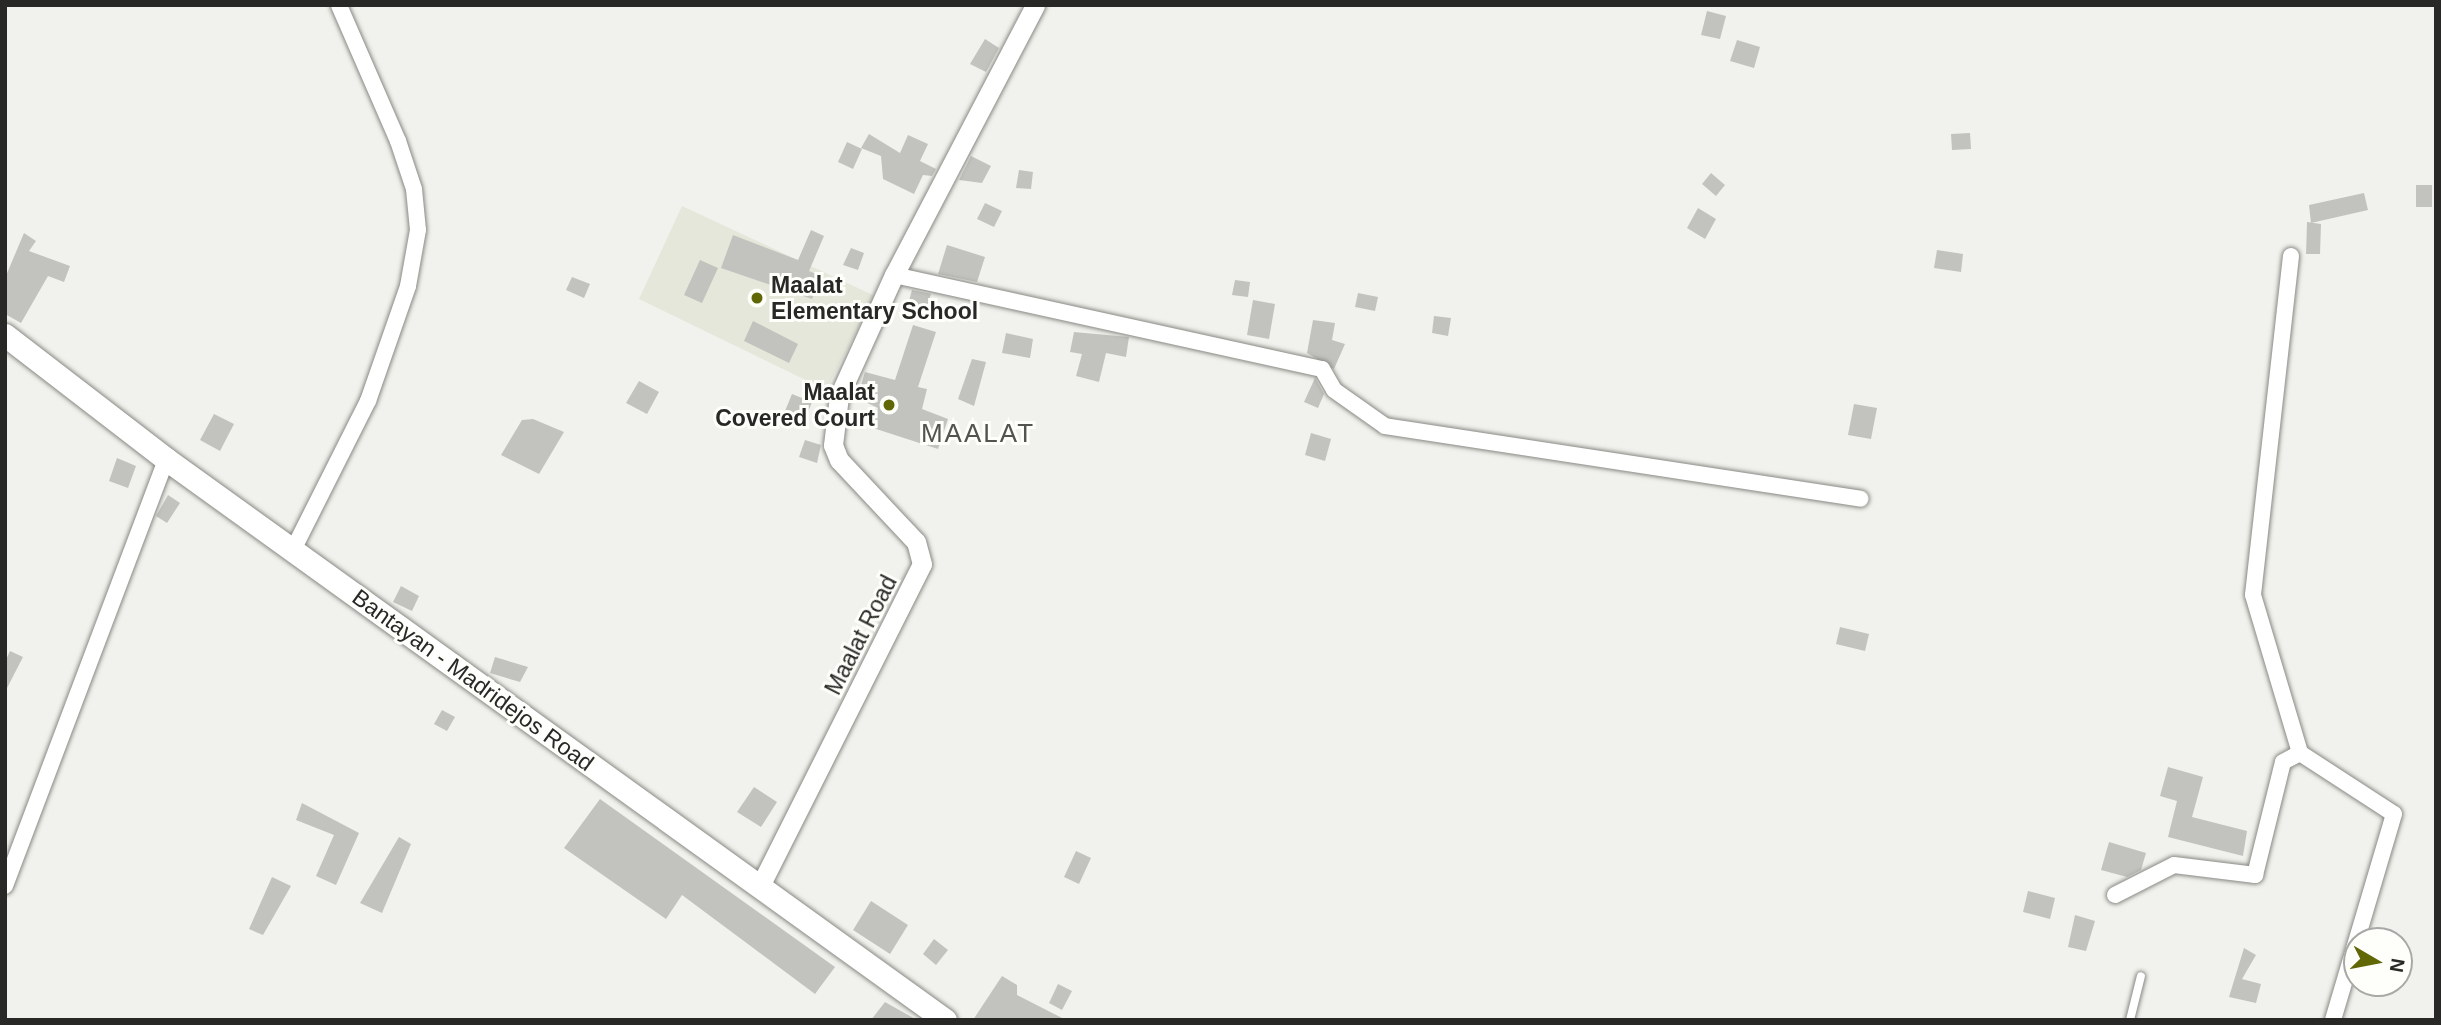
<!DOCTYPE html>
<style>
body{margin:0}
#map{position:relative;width:2441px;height:1025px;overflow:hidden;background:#f1f2ed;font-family:Helvetica,sans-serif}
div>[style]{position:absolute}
.built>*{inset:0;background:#e5e7da}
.building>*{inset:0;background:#c2c3be}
.roads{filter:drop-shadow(0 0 2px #888984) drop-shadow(0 0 2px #888984)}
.service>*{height:8px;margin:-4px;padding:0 4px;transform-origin:4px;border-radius:4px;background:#fff}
.minor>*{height:16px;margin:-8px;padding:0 8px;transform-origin:8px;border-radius:8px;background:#fff}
.tertiary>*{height:19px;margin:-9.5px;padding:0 9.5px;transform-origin:9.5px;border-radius:9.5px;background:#fff}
.secondary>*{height:23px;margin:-11.5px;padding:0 11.5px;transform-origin:11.5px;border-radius:11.5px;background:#fff}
.dots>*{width:19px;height:19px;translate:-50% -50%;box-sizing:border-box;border:4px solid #fefffb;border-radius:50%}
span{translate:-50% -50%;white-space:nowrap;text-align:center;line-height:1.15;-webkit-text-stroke:6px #fefffb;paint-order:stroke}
.poi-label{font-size:23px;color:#282826;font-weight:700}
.left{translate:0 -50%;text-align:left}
.right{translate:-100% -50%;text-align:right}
.street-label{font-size:23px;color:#282826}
.quarter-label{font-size:26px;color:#53534f;letter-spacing:2px}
.frame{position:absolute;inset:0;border:7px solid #282826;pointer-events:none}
.north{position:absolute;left:2343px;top:927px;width:70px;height:70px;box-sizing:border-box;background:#fefffb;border:2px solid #a8a9a6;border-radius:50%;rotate:100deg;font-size:19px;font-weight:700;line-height:28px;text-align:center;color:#282826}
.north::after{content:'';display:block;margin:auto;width:24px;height:32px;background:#616705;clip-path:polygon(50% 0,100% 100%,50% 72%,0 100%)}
</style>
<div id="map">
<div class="built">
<div style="clip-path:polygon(682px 206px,875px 296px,826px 390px,639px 299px)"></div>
</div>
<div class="building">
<div style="clip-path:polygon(1707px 11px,1726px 16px,1720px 39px,1701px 35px)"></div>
<div style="clip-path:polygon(985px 39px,999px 48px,986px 72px,970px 64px)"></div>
<div style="clip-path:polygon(1737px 40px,1760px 47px,1754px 68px,1730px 61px)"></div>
<div style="clip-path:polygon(1970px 133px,1971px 149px,1952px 150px,1951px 134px)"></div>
<div style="clip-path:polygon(869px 134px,900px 153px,908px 135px,928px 144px,920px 161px,936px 169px,932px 176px,923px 175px,914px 194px,883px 179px,881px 156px,861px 148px)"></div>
<div style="clip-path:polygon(847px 142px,862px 149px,853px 169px,838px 162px)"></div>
<div style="clip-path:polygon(971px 156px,991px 166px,982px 183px,959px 180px)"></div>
<div style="clip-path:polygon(1019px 170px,1033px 172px,1031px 189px,1016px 188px)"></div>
<div style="clip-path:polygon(1711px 173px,1725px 185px,1716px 196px,1702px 184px)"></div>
<div style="clip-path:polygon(2416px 185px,2432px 185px,2432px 207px,2416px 207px)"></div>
<div style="clip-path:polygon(2364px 193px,2368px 210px,2311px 223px,2309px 205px)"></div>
<div style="clip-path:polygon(985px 203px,1002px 211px,994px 227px,977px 219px)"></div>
<div style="clip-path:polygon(1698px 208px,1716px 219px,1705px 239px,1687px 228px)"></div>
<div style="clip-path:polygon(2307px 222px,2321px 224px,2320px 254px,2306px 254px)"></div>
<div style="clip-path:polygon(811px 230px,824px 236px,809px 271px,821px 276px,812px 299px,721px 268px,733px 235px,798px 260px)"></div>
<div style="clip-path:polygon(24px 233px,36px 241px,29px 251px,70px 266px,64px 282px,48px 276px,21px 323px,5px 314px,5px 278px)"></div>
<div style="clip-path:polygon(947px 245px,985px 257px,977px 282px,938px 274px)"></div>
<div style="clip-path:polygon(851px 248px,864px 253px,858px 270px,843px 265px)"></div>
<div style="clip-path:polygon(1937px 250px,1963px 254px,1961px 272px,1934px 268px)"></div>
<div style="clip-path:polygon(700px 260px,718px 268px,702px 303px,684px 295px)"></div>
<div style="clip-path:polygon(572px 277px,590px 284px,584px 298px,566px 290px)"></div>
<div style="clip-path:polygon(1235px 280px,1250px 282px,1248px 297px,1232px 295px)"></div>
<div style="clip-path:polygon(912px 290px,931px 294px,923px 320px,905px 315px)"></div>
<div style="clip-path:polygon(1358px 293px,1378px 297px,1375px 311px,1355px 307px)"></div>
<div style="clip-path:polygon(1253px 300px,1275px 304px,1269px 339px,1247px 335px)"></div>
<div style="clip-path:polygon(1434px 316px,1451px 318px,1448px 336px,1432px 333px)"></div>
<div style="clip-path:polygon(1313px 320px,1335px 323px,1332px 340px,1345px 344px,1334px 369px,1307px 353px)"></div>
<div style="clip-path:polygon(753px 321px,798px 344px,789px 363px,744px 341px)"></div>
<div style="clip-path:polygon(913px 325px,936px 332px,918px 387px,927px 389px,922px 409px,948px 419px,938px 449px,870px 427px,878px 408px,857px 398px,865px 372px,895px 380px)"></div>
<div style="clip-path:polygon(1074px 332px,1129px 337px,1126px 357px,1106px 353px,1099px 382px,1076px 376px,1082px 354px,1070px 352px)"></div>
<div style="clip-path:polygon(1006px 333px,1033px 339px,1030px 358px,1002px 353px)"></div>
<div style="clip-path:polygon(972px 359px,986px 362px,974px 406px,958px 399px)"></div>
<div style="clip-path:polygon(1315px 378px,1324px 394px,1318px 408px,1304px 402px)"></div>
<div style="clip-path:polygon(639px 381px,659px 392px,647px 414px,626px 403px)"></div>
<div style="clip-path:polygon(792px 394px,812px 402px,805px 420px,785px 411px)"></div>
<div style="clip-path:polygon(1854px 404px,1877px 408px,1871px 439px,1848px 435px)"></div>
<div style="clip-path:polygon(214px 414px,234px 424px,220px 451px,200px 440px)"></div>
<div style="clip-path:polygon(533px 419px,564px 432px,539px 474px,501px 455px,522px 420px)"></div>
<div style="clip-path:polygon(1311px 433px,1331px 439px,1325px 461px,1305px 455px)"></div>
<div style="clip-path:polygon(805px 440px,821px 445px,817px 463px,799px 457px)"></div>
<div style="clip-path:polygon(117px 458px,136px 466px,128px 488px,109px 481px)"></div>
<div style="clip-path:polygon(168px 495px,180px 503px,167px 523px,156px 516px)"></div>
<div style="clip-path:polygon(401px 586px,419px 596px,412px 611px,393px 602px)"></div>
<div style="clip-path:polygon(1840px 627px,1869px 634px,1865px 651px,1836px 644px)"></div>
<div style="clip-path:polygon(10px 651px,23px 657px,5px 692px,5px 662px)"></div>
<div style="clip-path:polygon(495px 657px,528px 667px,520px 682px,490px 673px)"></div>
<div style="clip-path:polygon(442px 710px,455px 717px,447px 731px,434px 724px)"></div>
<div style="clip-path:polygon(2168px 767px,2203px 777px,2192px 817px,2247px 831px,2243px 856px,2168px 837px,2177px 801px,2160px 796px)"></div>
<div style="clip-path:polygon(754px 787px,777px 802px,761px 827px,737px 812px)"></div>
<div style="clip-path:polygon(600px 799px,835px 967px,815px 994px,682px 895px,666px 919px,564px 848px)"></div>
<div style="clip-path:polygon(302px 803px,359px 833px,336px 885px,316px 876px,334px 835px,296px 820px)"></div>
<div style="clip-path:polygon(399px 837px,411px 844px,382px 913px,360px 903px)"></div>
<div style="clip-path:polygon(2109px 842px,2146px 853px,2141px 870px,2127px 877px,2101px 870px)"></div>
<div style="clip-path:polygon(1076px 851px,1091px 858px,1079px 884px,1064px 877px)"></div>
<div style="clip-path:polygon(272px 877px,291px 886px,263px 935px,249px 929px)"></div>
<div style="clip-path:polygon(2028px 891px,2055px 898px,2050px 919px,2023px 912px)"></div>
<div style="clip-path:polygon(871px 901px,908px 925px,890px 954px,853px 930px)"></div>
<div style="clip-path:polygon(2075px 915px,2095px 921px,2086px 951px,2068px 947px)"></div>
<div style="clip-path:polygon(934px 939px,948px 950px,936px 965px,923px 954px)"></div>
<div style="clip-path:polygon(2244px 948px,2256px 955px,2242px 979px,2261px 984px,2256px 1003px,2229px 997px)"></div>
<div style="clip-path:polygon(1002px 976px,1017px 985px,1017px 995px,1066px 1020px,973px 1020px)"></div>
<div style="clip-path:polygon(1058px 984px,1072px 991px,1062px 1010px,1049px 1003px)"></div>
<div style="clip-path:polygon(885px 1002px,917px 1020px,871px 1020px)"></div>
</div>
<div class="roads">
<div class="service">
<div style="left:2130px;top:1020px;width:45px;rotate:-76deg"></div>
</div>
<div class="minor">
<div style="left:2291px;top:256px;width:341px;rotate:96.4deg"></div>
<div style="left:2253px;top:595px;width:165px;rotate:73.4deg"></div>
<div style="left:2300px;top:753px;width:112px;rotate:33deg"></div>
<div style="left:2394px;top:814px;width:215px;rotate:106.5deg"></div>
<div style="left:894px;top:275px;width:438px;rotate:12.4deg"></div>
<div style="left:1322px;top:369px;width:24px;rotate:60deg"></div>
<div style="left:1334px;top:390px;width:62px;rotate:35.2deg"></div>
<div style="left:1385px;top:426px;width:481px;rotate:8.7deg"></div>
<div style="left:293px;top:550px;width:167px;rotate:-63.3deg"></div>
<div style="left:368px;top:401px;width:122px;rotate:-70.8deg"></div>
<div style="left:408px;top:286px;width:57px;rotate:-79.9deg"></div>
<div style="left:418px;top:230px;width:41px;rotate:-95.6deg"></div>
<div style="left:414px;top:189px;width:51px;rotate:-108.4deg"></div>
<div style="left:398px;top:141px;width:148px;rotate:-113.5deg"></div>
<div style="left:5px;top:886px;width:456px;rotate:-69.3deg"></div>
<div style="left:2115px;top:895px;width:66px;rotate:-27deg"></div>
<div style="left:2174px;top:865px;width:82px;rotate:7deg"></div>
<div style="left:2255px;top:875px;width:116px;rotate:-76.1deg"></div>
<div style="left:2283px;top:762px;width:19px;rotate:-28deg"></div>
</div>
<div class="tertiary">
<div style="left:760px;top:886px;width:360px;rotate:-63.3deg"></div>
<div style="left:922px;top:564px;width:23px;rotate:-105deg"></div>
<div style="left:916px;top:542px;width:112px;rotate:-133.2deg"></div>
<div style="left:839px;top:460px;width:16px;rotate:-112deg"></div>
<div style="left:833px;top:445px;width:49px;rotate:-83deg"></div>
<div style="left:839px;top:396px;width:133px;rotate:-65.6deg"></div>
<div style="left:894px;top:275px;width:305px;rotate:-62.4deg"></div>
</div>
<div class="secondary">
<div style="left:5px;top:335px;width:203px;rotate:37.6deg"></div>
<div style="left:166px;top:459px;width:960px;rotate:35.76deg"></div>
</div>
</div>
<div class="dots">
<div style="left:757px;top:298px;background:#616705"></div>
<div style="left:889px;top:405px;background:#616705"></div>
</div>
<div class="poi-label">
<span class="left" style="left:771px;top:298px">Maalat<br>Elementary School</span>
<span class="right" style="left:875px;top:405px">Maalat<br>Covered Court</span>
</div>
<div class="street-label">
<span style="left:861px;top:635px;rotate:-63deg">Maalat Road</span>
<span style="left:473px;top:680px;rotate:36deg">Bantayan - Madridejos Road</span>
</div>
<div class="quarter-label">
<span style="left:978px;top:434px">MAALAT</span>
</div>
<div class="frame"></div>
<div class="north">N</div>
</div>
